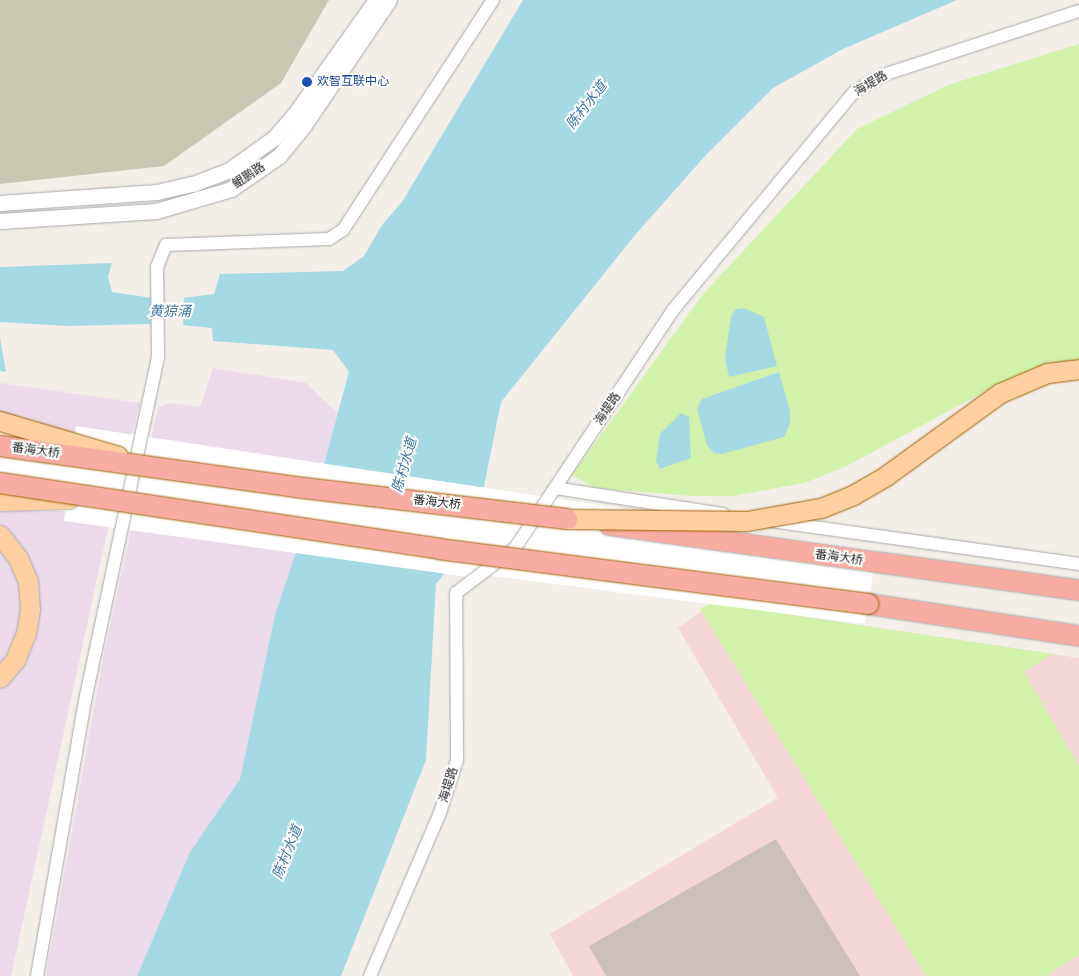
<!DOCTYPE html>
<meta charset="utf-8">
<style>
body{margin:0}
#map{position:relative;width:1079px;height:976px;overflow:hidden;background:#f3eee8;font-family:"Public Sans","Noto Sans SC",sans-serif}
div>[style]{position:absolute}
.commercial>*{inset:0;background:#f4d6d7}
.industrial>*{inset:0;background:#ecd9ea}
.construction>*{inset:0;background:#c9c7b2}
.grass>*{inset:0;background:#d2f1aa}
.water>*{inset:0;background:#a5dae4}
.pier>*{inset:0;background:#fff}
.stream>*{height:3px;margin:-1.5px;padding:0 1.5px;transform-origin:1.5px;border-radius:1.5px;background:#a5dae4}
.building>*{inset:0;background:#cbc0ba}
.roads{filter:drop-shadow(0 0 1px #a9a9a9) drop-shadow(0 0 1px #a9a9a9)}
.minor>*{height:12px;margin:-6px;padding:0 6px;transform-origin:6px;border-radius:6px;background:#fff}
.tertiary>*{height:15px;margin:-7.5px;padding:0 7.5px;transform-origin:7.5px;border-radius:7.5px;background:#fff}
.primary>*{height:19px;margin:-9.5px;padding:0 9.5px;transform-origin:9.5px;border-radius:9.5px;background:#ffcfa1}
.trunk>*{height:20px;margin:-10px;padding:0 10px;transform-origin:10px;border-radius:10px;background:#f8aca2}
.bridges{filter:drop-shadow(0 0 1px #a05f00) drop-shadow(0 0 1px #a05f00)}
.primary-bridge>*{height:19px;margin:-9.5px;padding:0 9.5px;transform-origin:9.5px;border-radius:9.5px;background:#ffcfa1}
.trunk-bridge>*{height:20px;margin:-10px;padding:0 10px;transform-origin:10px;border-radius:10px;background:#f8aca2}
.dots>*{width:14px;height:14px;translate:-50% -50%;box-sizing:border-box;border:2px solid #fff;border-radius:50%}
span{translate:-50% -50%;white-space:nowrap;text-align:center;line-height:1.15;-webkit-text-stroke:4px #fff;paint-order:stroke}
.transit-label{font-size:12px;color:#164399}
.left{translate:0 -50%;text-align:left}
.street-label{font-size:12px;color:#222}
.water-label{font-size:14px;color:#3c77a3;font-style:italic}
</style>
<div id="map">
<div class="commercial">
<div style="clip-path:polygon(712px 603px,1079px 658px,1079px 976px,573px 976px,550px 934px,778px 798px,678px 628px)"></div>
</div>
<div class="industrial">
<div style="clip-path:polygon(213px 368px,306px 383px,338px 414px,319px 483px,275px 615px,240px 779px,190px 852px,137px 976px,46px 976px,103px 658px,158px 408px,169px 403px,200px 407px)"></div>
<div style="clip-path:polygon(0 383px,140px 403px,106px 537px,11px 976px,0 976px)"></div>
</div>
<div class="construction">
<div style="clip-path:polygon(0 0,329px 0,281px 83px,164px 166px,0 184px)"></div>
</div>
<div class="grass">
<div style="clip-path:polygon(1079px 44px,1079px 362px,1041px 367px,1004px 381px,845px 467px,804px 483px,733px 496px,691px 496px,595px 488px,572px 475px,703px 294px,857px 129px,948px 85px)"></div>
<div style="clip-path:polygon(712px 603px,1053px 654px,1024px 672px,1079px 766px,1079px 955px,1046px 976px,926px 976px,700px 609px)"></div>
</div>
<div class="water">
<div style="clip-path:polygon(523px 0,957px 0,843px 49px,773px 88px,705px 156px,635px 235px,501px 402px,474px 536px,436px 584px,426px 760px,341px 976px,137px 976px,190px 852px,240px 779px,275px 615px,319px 483px,349px 372px,333px 350px,213px 341px,212px 328px,183px 325px,184px 298px,214px 294px,220px 274px,343px 271px,364px 256px,382px 225px,402px 202px)"></div>
<div style="clip-path:polygon(112px 263px,108px 277px,112px 292px,152px 298px,151px 324px,66px 326px,0 322px,0 267px)"></div>
<div style="clip-path:polygon(744px 308px,764px 317px,777px 366px,729px 377px,725px 358px,731px 316px,736px 309px)"></div>
<div style="clip-path:polygon(0 338px,6px 372px,0 371px)"></div>
<div style="clip-path:polygon(779px 372px,790px 411px,790px 424px,784px 437px,722px 454px,714px 453px,707px 445px,697px 409px,702px 399px)"></div>
<div style="clip-path:polygon(681px 413px,689px 417px,691px 458px,660px 469px,656px 461px,660px 434px)"></div>
</div>
<div class="pier">
<div style="clip-path:polygon(0 413px,75px 433px,76px 426px,632px 510px,708px 516px,757px 513px,755px 533px,877px 550px,865px 624px,484px 575px,483px 579px,64px 521px,65px 511px,0 510px)"></div>
</div>
<div class="stream">
<div style="left:161px;top:311px;width:26px"></div>
</div>
<div class="building">
<div style="clip-path:polygon(776px 839px,860px 976px,606px 976px,589px 946px)"></div>
</div>
<div class="roads">
<div class="minor">
<div style="left:555px;top:488px;width:170px;rotate:8.8deg"></div>
<div style="left:770px;top:521px;width:312px;rotate:7.9deg"></div>
<div style="left:37px;top:976px;width:284px;rotate:-80.1deg"></div>
<div style="left:86px;top:696px;width:346px;rotate:-78deg"></div>
<div style="left:158px;top:358px;width:91px;rotate:-90.6deg"></div>
<div style="left:157px;top:267px;width:24px;rotate:-68deg"></div>
<div style="left:166px;top:245px;width:163px;rotate:-2.1deg"></div>
<div style="left:329px;top:239px;width:17px;rotate:-33deg"></div>
<div style="left:343px;top:230px;width:275px;rotate:-56.9deg"></div>
<div style="left:370px;top:976px;width:177px;rotate:-66.8deg"></div>
<div style="left:440px;top:813px;width:56px;rotate:-72.2deg"></div>
<div style="left:457px;top:760px;width:167px;rotate:-90.3deg"></div>
<div style="left:456px;top:593px;width:74px;rotate:-37.3deg"></div>
<div style="left:515px;top:548px;width:286px;rotate:-56.4deg"></div>
<div style="left:673px;top:310px;width:283px;rotate:-50.3deg"></div>
<div style="left:854px;top:92px;width:34px;rotate:-30deg"></div>
<div style="left:883px;top:75px;width:206px;rotate:-18.1deg"></div>
</div>
<div class="tertiary">
<div style="left:0;top:203px;width:157px;rotate:-4deg"></div>
<div style="left:157px;top:192px;width:37px;rotate:-13deg"></div>
<div style="left:193px;top:184px;width:39px;rotate:-21deg"></div>
<div style="left:229px;top:170px;width:55px;rotate:-35.4deg"></div>
<div style="left:274px;top:138px;width:30px;rotate:-49deg"></div>
<div style="left:294px;top:115px;width:141px;rotate:-54.5deg"></div>
<div style="left:0;top:221px;width:156px;rotate:-3.7deg"></div>
<div style="left:156px;top:211px;width:78px;rotate:-16.3deg"></div>
<div style="left:231px;top:189px;width:58px;rotate:-34.5deg"></div>
<div style="left:279px;top:156px;width:40px;rotate:-51deg"></div>
<div style="left:304px;top:125px;width:151px;rotate:-55.8deg"></div>
</div>
<div class="primary">
<div style="left:0;top:501px;width:69px;rotate:-1.7deg"></div>
<div style="left:0;top:535px;width:29px;rotate:52deg"></div>
<div style="left:18px;top:558px;width:25px;rotate:67deg"></div>
<div style="left:28px;top:581px;width:28px;rotate:86deg"></div>
<div style="left:30px;top:609px;width:24px;rotate:99deg"></div>
<div style="left:26px;top:633px;width:29px;rotate:112deg"></div>
<div style="left:15px;top:660px;width:23px;rotate:130deg"></div>
</div>
<div class="trunk">
<div style="left:609px;top:525px;width:474px;rotate:7.9deg"></div>
<div style="left:868px;top:604px;width:213px;rotate:8.6deg"></div>
</div>
</div>
<div class="bridges">
<div class="primary-bridge">
<div style="left:0;top:421px;width:123px;rotate:16.5deg"></div>
<div style="left:567px;top:519px;width:180px;rotate:0.6deg"></div>
<div style="left:747px;top:521px;width:75px;rotate:-10deg"></div>
<div style="left:821px;top:508px;width:35px;rotate:-22deg"></div>
<div style="left:853px;top:495px;width:39px;rotate:-30deg"></div>
<div style="left:887px;top:475px;width:140px;rotate:-36deg"></div>
<div style="left:1000px;top:393px;width:51px;rotate:-23.1deg"></div>
<div style="left:1047px;top:373px;width:32px;rotate:-7deg"></div>
</div>
<div class="trunk-bridge">
<div style="left:0;top:446px;width:298px;rotate:7.9deg"></div>
<div style="left:295px;top:487px;width:274px;rotate:6.7deg"></div>
<div style="left:0;top:483px;width:444px;rotate:8.5deg"></div>
<div style="left:439px;top:549px;width:433px;rotate:7.3deg"></div>
</div>
</div>
<div class="dots">
<div style="left:307px;top:82px;background:#1a4fb4"></div>
</div>
<div class="transit-label">
<span class="left" style="left:317px;top:82px">欢智互联中心</span>
</div>
<div class="street-label">
<span style="left:871px;top:84px;rotate:-31deg">海堤路</span>
<span style="left:249px;top:176px;rotate:-34deg">鲲鹏路</span>
<span style="left:608px;top:409px;rotate:-56deg">海堤路</span>
<span style="left:36px;top:451px;rotate:8deg">番海大桥</span>
<span style="left:437px;top:503px;rotate:7deg">番海大桥</span>
<span style="left:839px;top:558px;rotate:8deg">番海大桥</span>
<span style="left:449px;top:785px;rotate:-73deg">海堤路</span>
</div>
<div class="water-label">
<span style="left:586px;top:105px;rotate:-52deg">陈村水道</span>
<span style="left:170px;top:311px">黄猄涌</span>
<span style="left:404px;top:465px;rotate:-74deg">陈村水道</span>
<span style="left:287px;top:852px;rotate:-68deg">陈村水道</span>
</div>
</div>
